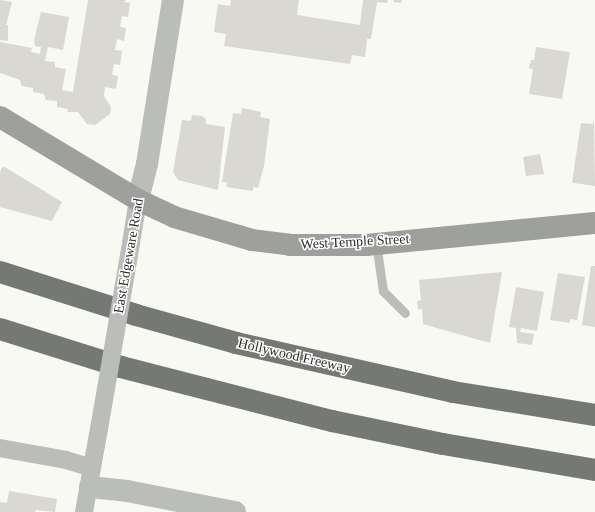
<!DOCTYPE html>
<style>
body{margin:0}
#map{position:relative;width:595px;height:512px;overflow:hidden;background:#f8f9f2;font-family:"Times New Roman",serif}
div>[style]{position:absolute}
.building>*{inset:0;background:#d9d8d1}
.service>*{height:9px;margin:-4.5px;padding:0 4.5px;transform-origin:4.5px;border-radius:4.5px;background:#bbbdba}
.minor>*{height:18px;margin:-9px;padding:0 9px;transform-origin:9px;border-radius:9px;background:#bbbdba}
.tertiary>*{height:22px;margin:-11px;padding:0 11px;transform-origin:11px;border-radius:11px;background:#bbbdba}
.secondary>*{height:22px;margin:-11px;padding:0 11px;transform-origin:11px;border-radius:11px;background:#9da09c}
.motorway>*{height:22px;margin:-11px;padding:0 11px;transform-origin:11px;border-radius:11px;background:#757973}
.minor-bridge>*{height:18px;margin:-9px;padding:0 9px;transform-origin:9px;border-radius:9px;background:#bbbdba}
span{translate:-50% -50%;white-space:nowrap;text-align:center;line-height:1.15;-webkit-text-stroke:3px #fff;paint-order:stroke}
.street-label{font-size:14px;color:#2b2c29}
</style>
<div id="map">
<div class="building">
<div style="clip-path:polygon(0 0,12px 2px,6px 25px,8px 25px,8px 41px,0 40px)"></div>
<div style="clip-path:polygon(88px 0,126px 0,124px 2px,130px 3px,128px 17px,122px 16px,120px 27px,126px 28px,124px 41px,117px 39px,115px 50px,122px 51px,120px 65px,114px 64px,112px 75px,118px 76px,116px 89px,105px 87px,104px 96px,111px 107px,110px 114px,95px 125px,87px 124px,78px 112px,67px 112px,68px 109px,57px 107px,57px 101px,46px 100px,44px 94px,33px 92px,33px 88px,22px 86px,20px 80px,0 73px,0 42px,32px 48px,31px 52px,40px 54px,41px 47px,35px 46px,34px 40px,41px 12px,69px 17px,63px 50px,48px 47px,45px 61px,55px 62px,55px 67px,66px 69px,62px 90px,73px 92px)"></div>
<div style="clip-path:polygon(231px 0,299px 0,297px 15px,360px 25px,363px 0,388px 0,387px 3px,377px 2px,371px 39px,367px 39px,365px 57px,352px 55px,350px 64px,224px 46px,226px 34px,214px 32px,218px 4px,230px 6px)"></div>
<div style="clip-path:polygon(394px 0,402px 0,401px 3px,394px 2px)"></div>
<div style="clip-path:polygon(536px 47px,570px 52px,562px 99px,529px 94px,533px 69px,529px 68px,531px 60px,534px 60px)"></div>
<div style="clip-path:polygon(242px 108px,261px 112px,260px 117px,270px 119px,264px 166px,258px 188px,253px 187px,253px 191px,226px 187px,227px 182px,222px 182px,233px 113px,241px 114px)"></div>
<div style="clip-path:polygon(192px 115px,202px 116px,206px 119px,206px 124px,225px 127px,218px 190px,178px 180px,173px 172px,182px 120px,191px 121px)"></div>
<div style="clip-path:polygon(594px 118px,595px 186px,574px 183px,572px 182px,581px 123px,593px 124px)"></div>
<div style="clip-path:polygon(540px 154px,544px 174px,526px 176px,523px 157px)"></div>
<div style="clip-path:polygon(3px 166px,62px 202px,52px 221px,0 207px,0 172px)"></div>
<div style="clip-path:polygon(591px 266px,595px 266px,595px 327px,582px 325px)"></div>
<div style="clip-path:polygon(502px 272px,490px 343px,423px 324px,422px 309px,418px 310px,417px 301px,421px 300px,419px 280px)"></div>
<div style="clip-path:polygon(558px 273px,585px 277px,577px 320px,570px 319px,570px 323px,550px 320px)"></div>
<div style="clip-path:polygon(516px 287px,544px 292px,537px 331px,521px 328px,520px 332px,534px 334px,532px 345px,517px 343px,516px 328px,509px 327px)"></div>
<div style="clip-path:polygon(9px 491px,57px 499px,55px 512px,36px 510px,35px 512px,0 512px,0 502px,7px 503px)"></div>
</div>
<div class="service">
<div style="left:376px;top:243px;width:49px;rotate:81.7deg"></div>
<div style="left:383px;top:291px;width:31px;rotate:45deg"></div>
</div>
<div class="minor">
<div style="left:131px;top:243px;width:44px;rotate:-80.8deg"></div>
<div style="left:0;top:448px;width:67px;rotate:10.3deg"></div>
<div style="left:66px;top:460px;width:27px;rotate:17deg"></div>
<div style="left:84px;top:512px;width:84px;rotate:-79.8deg"></div>
</div>
<div class="tertiary">
<div style="left:138px;top:200px;width:37px;rotate:-76deg"></div>
<div style="left:147px;top:164px;width:166px;rotate:-81deg"></div>
<div style="left:90px;top:487px;width:37px;rotate:6deg"></div>
<div style="left:127px;top:491px;width:110px;rotate:11deg"></div>
</div>
<div class="secondary">
<div style="left:0;top:117px;width:161px;rotate:31deg"></div>
<div style="left:138px;top:200px;width:40px;rotate:25deg"></div>
<div style="left:174px;top:217px;width:81px;rotate:16.4deg"></div>
<div style="left:252px;top:240px;width:38px;rotate:7deg"></div>
<div style="left:290px;top:245px;width:76px"></div>
<div style="left:366px;top:245px;width:230px;rotate:-5.5deg"></div>
</div>
<div class="motorway">
<div style="left:0;top:272px;width:143px;rotate:17.5deg"></div>
<div style="left:136px;top:315px;width:104px;rotate:15.6deg"></div>
<div style="left:236px;top:343px;width:222px;rotate:12.7deg"></div>
<div style="left:453px;top:392px;width:144px;rotate:9.2deg"></div>
<div style="left:0;top:329px;width:127px;rotate:17.4deg"></div>
<div style="left:121px;top:367px;width:218px;rotate:14.4deg"></div>
<div style="left:332px;top:421px;width:113px;rotate:11.7deg"></div>
<div style="left:443px;top:444px;width:154px;rotate:9.7deg"></div>
</div>
<div class="minor-bridge">
<div style="left:99px;top:429px;width:189px;rotate:-80.2deg"></div>
</div>
<div class="street-label">
<span style="left:355px;top:242px;rotate:-3deg">West Temple Street</span>
<span style="left:129px;top:256px;rotate:-80deg">East Edgeware Road</span>
<span style="left:294px;top:356px;rotate:13deg">Hollywood Freeway</span>
</div>
</div>
